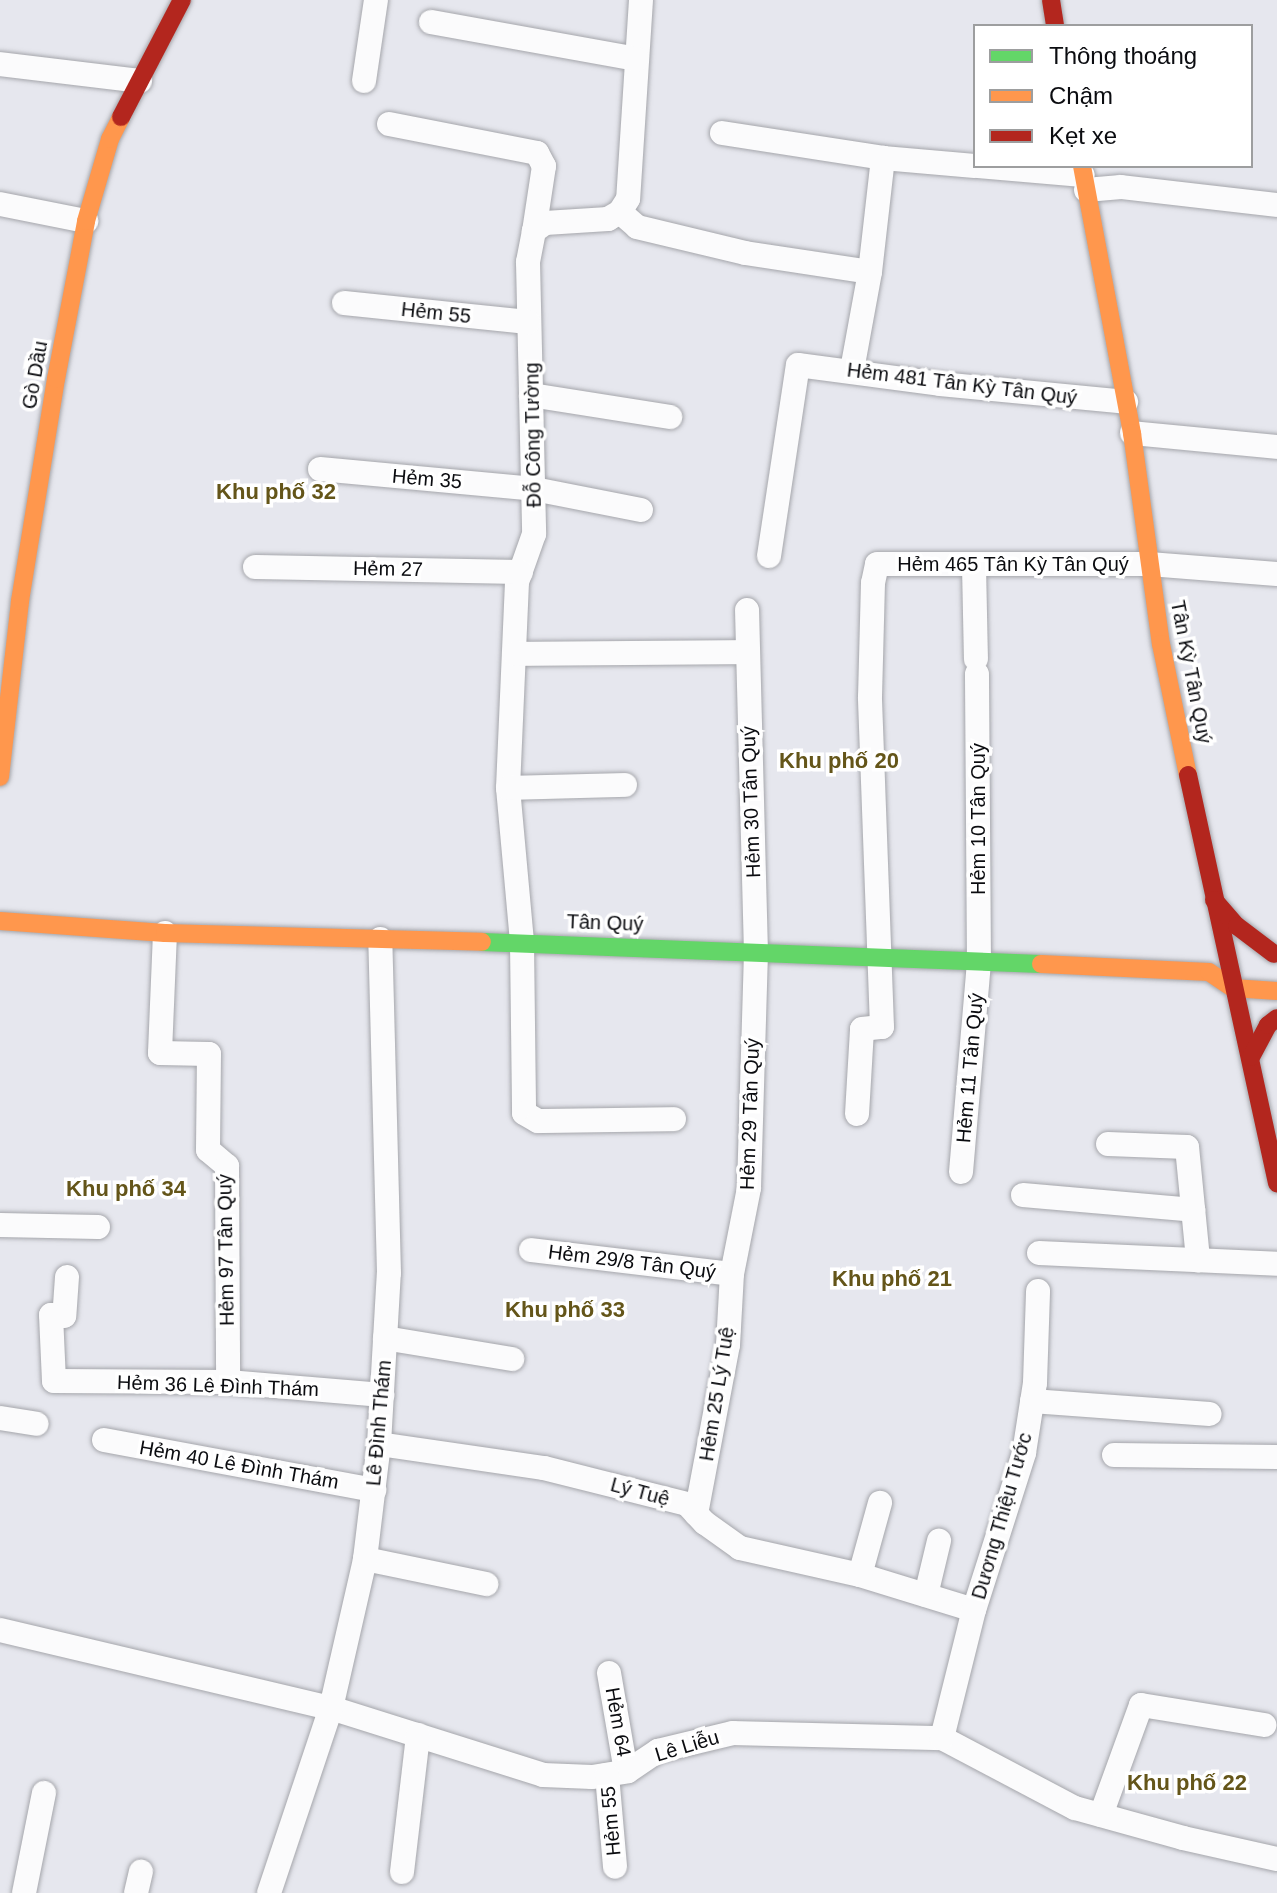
<!DOCTYPE html>
<meta charset="utf-8">
<style>
body{margin:0}
#map{position:relative;width:1277px;height:1893px;overflow:hidden;background:#e6e7ee;font-family:Helvetica,sans-serif}
div>[style]{position:absolute}
.roads{filter:drop-shadow(0 0 2px #a5a6ab) drop-shadow(0 0 2px #a5a6ab)}
.street>*{height:24px;margin:-12px;padding:0 12px;transform-origin:12px;border-radius:12px;background:#fbfbfc}
.fast>*{height:18px;margin:-9px;padding:0 9px;transform-origin:9px;border-radius:9px;background:#63d668}
.slow>*{height:18px;margin:-9px;padding:0 9px;transform-origin:9px;border-radius:9px;background:#ff974d}
.jam>*{height:18px;margin:-9px;padding:0 9px;transform-origin:9px;border-radius:9px;background:#b3261e}
span{translate:-50% -50%;white-space:nowrap;text-align:center;line-height:1.15;-webkit-text-stroke:7px #fff;paint-order:stroke}
.street-label{font-size:20px;color:#0b0c10}
.neighbourhood-label{font-size:22px;color:#645519;font-weight:700}
.legend{position:absolute;left:973px;top:24px;width:280px;height:144px;box-sizing:border-box;background:#fff;border:2px solid #9d9e9f;margin:0;padding:10px 14px;list-style:none;font-size:24px;color:#0b0c10}
.legend li{display:flex;align-items:center;gap:16px;height:40px}
.legend b{width:40px;border:2px solid #9d9e9f}
</style>
<div id="map">
<div class="roads">
<div class="street">
<div style="left:641px;top:0;width:199px;rotate:93.7deg"></div>
<div style="left:628px;top:199px;width:15px;rotate:122deg"></div>
<div style="left:620px;top:212px;width:14px;rotate:150deg"></div>
<div style="left:608px;top:219px;width:63px;rotate:176.4deg"></div>
<div style="left:545px;top:223px;width:14px;rotate:144deg"></div>
<div style="left:534px;top:231px;width:32px;rotate:101deg"></div>
<div style="left:528px;top:262px;width:272px;rotate:88.7deg"></div>
<div style="left:534px;top:534px;width:51px;rotate:109.5deg"></div>
<div style="left:517px;top:582px;width:206px;rotate:92.5deg"></div>
<div style="left:508px;top:788px;width:156px;rotate:84.8deg"></div>
<div style="left:522px;top:943px;width:170px;rotate:89.3deg"></div>
<div style="left:524px;top:1113px;width:16px;rotate:30deg"></div>
<div style="left:538px;top:1121px;width:136px;rotate:-0.8deg"></div>
<div style="left:431px;top:22px;width:209px;rotate:10.2deg"></div>
<div style="left:0;top:64px;width:141px;rotate:6.9deg"></div>
<div style="left:364px;top:81px;width:82px;rotate:-81.6deg"></div>
<div style="left:389px;top:124px;width:151px;rotate:11.1deg"></div>
<div style="left:537px;top:153px;width:15px;rotate:62deg"></div>
<div style="left:544px;top:166px;width:66px;rotate:98.7deg"></div>
<div style="left:722px;top:133px;width:163px;rotate:8.8deg"></div>
<div style="left:883px;top:158px;width:92px;rotate:5deg"></div>
<div style="left:978px;top:166px;width:105px;rotate:4.9deg"></div>
<div style="left:1086px;top:190px;width:35px;rotate:-5deg"></div>
<div style="left:1121px;top:187px;width:157px;rotate:6.6deg"></div>
<div style="left:0;top:204px;width:88px;rotate:11.2deg"></div>
<div style="left:620px;top:212px;width:23px;rotate:41deg"></div>
<div style="left:637px;top:227px;width:111px;rotate:13.5deg"></div>
<div style="left:745px;top:253px;width:126px;rotate:8.6deg"></div>
<div style="left:344px;top:303px;width:185px;rotate:5.9deg"></div>
<div style="left:852px;top:370px;width:100px;rotate:-79.6deg"></div>
<div style="left:870px;top:272px;width:115px;rotate:-83.5deg"></div>
<div style="left:531px;top:395px;width:141px;rotate:9deg"></div>
<div style="left:1132px;top:433px;width:146px;rotate:5.5deg"></div>
<div style="left:320px;top:469px;width:215px;rotate:5.3deg"></div>
<div style="left:534px;top:489px;width:109px;rotate:11.1deg"></div>
<div style="left:769px;top:556px;width:193px;rotate:-81.4deg"></div>
<div style="left:798px;top:365px;width:143px;rotate:7.6deg"></div>
<div style="left:940px;top:384px;width:187px;rotate:5.5deg"></div>
<div style="left:974px;top:566px;width:93px;rotate:88.8deg"></div>
<div style="left:255px;top:567px;width:266px;rotate:1.1deg"></div>
<div style="left:515px;top:654px;width:231px;rotate:-0.5deg"></div>
<div style="left:508px;top:788px;width:117px;rotate:-1.5deg"></div>
<div style="left:165px;top:933px;width:120px;rotate:92.4deg"></div>
<div style="left:160px;top:1053px;width:49px;rotate:1.2deg"></div>
<div style="left:209px;top:1054px;width:96px;rotate:90.6deg"></div>
<div style="left:208px;top:1150px;width:25px;rotate:40deg"></div>
<div style="left:227px;top:1166px;width:216px;rotate:89.7deg"></div>
<div style="left:857px;top:1114px;width:85px;rotate:-86.6deg"></div>
<div style="left:862px;top:1029px;width:20px;rotate:-6deg"></div>
<div style="left:882px;top:1027px;width:330px;rotate:-92.1deg"></div>
<div style="left:870px;top:697px;width:114px;rotate:-88.5deg"></div>
<div style="left:873px;top:583px;width:19px;rotate:-78deg"></div>
<div style="left:877px;top:564px;width:272px"></div>
<div style="left:1149px;top:564px;width:128px;rotate:4.5deg"></div>
<div style="left:1108px;top:1144px;width:79px;rotate:2.2deg"></div>
<div style="left:1187px;top:1147px;width:114px;rotate:84.4deg"></div>
<div style="left:961px;top:1172px;width:209px;rotate:-85.1deg"></div>
<div style="left:979px;top:964px;width:290px;rotate:-90.4deg"></div>
<div style="left:1023px;top:1195px;width:171px;rotate:5deg"></div>
<div style="left:0;top:1225px;width:98px;rotate:1.2deg"></div>
<div style="left:531px;top:1250px;width:202px;rotate:6.8deg"></div>
<div style="left:1039px;top:1253px;width:238px;rotate:2.6deg"></div>
<div style="left:67px;top:1277px;width:39px;rotate:94deg"></div>
<div style="left:64px;top:1316px;width:13px;rotate:-176deg"></div>
<div style="left:51px;top:1315px;width:66px;rotate:87.4deg"></div>
<div style="left:54px;top:1381px;width:174px;rotate:0.3deg"></div>
<div style="left:228px;top:1382px;width:155px;rotate:4.8deg"></div>
<div style="left:385px;top:1338px;width:129px;rotate:9.4deg"></div>
<div style="left:1032px;top:1401px;width:178px;rotate:4.2deg"></div>
<div style="left:0;top:1418px;width:37px;rotate:9deg"></div>
<div style="left:104px;top:1440px;width:275px;rotate:10.5deg"></div>
<div style="left:379px;top:1444px;width:167px;rotate:8.3deg"></div>
<div style="left:544px;top:1468px;width:147px;rotate:14.1deg"></div>
<div style="left:687px;top:1504px;width:26px;rotate:47deg"></div>
<div style="left:705px;top:1523px;width:43px;rotate:35.5deg"></div>
<div style="left:740px;top:1548px;width:123px;rotate:12.7deg"></div>
<div style="left:860px;top:1575px;width:119px;rotate:17.1deg"></div>
<div style="left:1114px;top:1455px;width:163px;rotate:0.7deg"></div>
<div style="left:696px;top:1514px;width:172px;rotate:-79.3deg"></div>
<div style="left:728px;top:1345px;width:71px;rotate:-86.8deg"></div>
<div style="left:732px;top:1274px;width:88px;rotate:-78.8deg"></div>
<div style="left:749px;top:1188px;width:235px;rotate:-88.3deg"></div>
<div style="left:756px;top:953px;width:343px;rotate:-91.5deg"></div>
<div style="left:365px;top:1559px;width:124px;rotate:11.7deg"></div>
<div style="left:860px;top:1575px;width:75px;rotate:-74.5deg"></div>
<div style="left:926px;top:1595px;width:56px;rotate:-76.5deg"></div>
<div style="left:0;top:1630px;width:340px;rotate:13.3deg"></div>
<div style="left:331px;top:1708px;width:222px;rotate:17.5deg"></div>
<div style="left:543px;top:1775px;width:49px;rotate:2.3deg"></div>
<div style="left:592px;top:1777px;width:36px;rotate:-9deg"></div>
<div style="left:628px;top:1771px;width:36px;rotate:-34deg"></div>
<div style="left:658px;top:1751px;width:77px;rotate:-13.5deg"></div>
<div style="left:733px;top:1733px;width:209px;rotate:1.4deg"></div>
<div style="left:942px;top:1738px;width:150px;rotate:27.8deg"></div>
<div style="left:1075px;top:1808px;width:112px;rotate:15.5deg"></div>
<div style="left:1183px;top:1838px;width:96px;rotate:12.6deg"></div>
<div style="left:609px;top:1673px;width:99px;rotate:80.2deg"></div>
<div style="left:942px;top:1738px;width:132px;rotate:-76deg"></div>
<div style="left:974px;top:1610px;width:165px;rotate:-72.3deg"></div>
<div style="left:1024px;top:1453px;width:71px;rotate:-81.1deg"></div>
<div style="left:1035px;top:1383px;width:92px;rotate:-88.1deg"></div>
<div style="left:607px;top:1775px;width:92px;rotate:85deg"></div>
<div style="left:1101px;top:1815px;width:117px;rotate:-70deg"></div>
<div style="left:1141px;top:1705px;width:125px;rotate:9.2deg"></div>
<div style="left:402px;top:1872px;width:138px;rotate:-83.3deg"></div>
<div style="left:24px;top:1893px;width:102px;rotate:-78.7deg"></div>
<div style="left:136px;top:1893px;width:22px;rotate:-77deg"></div>
<div style="left:269px;top:1893px;width:195px;rotate:-71.5deg"></div>
<div style="left:331px;top:1708px;width:153px;rotate:-77.1deg"></div>
<div style="left:365px;top:1559px;width:116px;rotate:-83.1deg"></div>
<div style="left:379px;top:1444px;width:171px;rotate:-86.7deg"></div>
<div style="left:389px;top:1273px;width:334px;rotate:-91.5deg"></div>
</div>
<div class="fast">
<div style="left:482px;top:942px;width:559px;rotate:2.25deg"></div>
</div>
<div class="slow">
<div style="left:1082px;top:166px;width:272px;rotate:79.4deg"></div>
<div style="left:1132px;top:433px;width:213px;rotate:82.2deg"></div>
<div style="left:1161px;top:644px;width:134px;rotate:78.4deg"></div>
<div style="left:0;top:777px;width:177px;rotate:-83.5deg"></div>
<div style="left:20px;top:601px;width:225px;rotate:-80.8deg"></div>
<div style="left:56px;top:379px;width:161px;rotate:-79.2deg"></div>
<div style="left:86px;top:221px;width:85px;rotate:-73.7deg"></div>
<div style="left:110px;top:139px;width:25px;rotate:-63deg"></div>
<div style="left:0;top:921px;width:165px;rotate:4.2deg"></div>
<div style="left:165px;top:933px;width:317px;rotate:1.6deg"></div>
<div style="left:1041px;top:964px;width:168px;rotate:2.7deg"></div>
<div style="left:1209px;top:972px;width:29px;rotate:34deg"></div>
<div style="left:1233px;top:988px;width:44px;rotate:3.9deg"></div>
</div>
<div class="jam">
<div style="left:1051px;top:0;width:26px;rotate:81deg"></div>
<div style="left:121px;top:117px;width:132px;rotate:-62.5deg"></div>
<div style="left:1188px;top:775px;width:418px;rotate:77.7deg"></div>
<div style="left:1214px;top:900px;width:35px;rotate:49deg"></div>
<div style="left:1237px;top:926px;width:46px;rotate:37.1deg"></div>
<div style="left:1251px;top:1057px;width:36px;rotate:-62deg"></div>
<div style="left:1268px;top:1025px;width:11px;rotate:-38deg"></div>
</div>
</div>
<div class="street-label">
<span style="left:436px;top:313px;rotate:6deg">Hẻm 55</span>
<span style="left:35px;top:375px;rotate:-80deg">Gò Dầu</span>
<span style="left:962px;top:384px;rotate:7deg">Hẻm 481 Tân Kỳ Tân Quý</span>
<span style="left:533px;top:435px;rotate:-91deg">Đỗ Công Tường</span>
<span style="left:427px;top:479px;rotate:5deg">Hẻm 35</span>
<span style="left:1013px;top:564px">Hẻm 465 Tân Kỳ Tân Quý</span>
<span style="left:388px;top:569px;rotate:1deg">Hẻm 27</span>
<span style="left:1191px;top:672px;rotate:79deg">Tân Kỳ Tân Quý</span>
<span style="left:751px;top:802px;rotate:-92deg">Hẻm 30 Tân Quý</span>
<span style="left:978px;top:819px;rotate:-90deg">Hẻm 10 Tân Quý</span>
<span style="left:605px;top:923px;rotate:2deg">Tân Quý</span>
<span style="left:970px;top:1068px;rotate:-85deg">Hẻm 11 Tân Quý</span>
<span style="left:750px;top:1114px;rotate:-88deg">Hẻm 29 Tân Quý</span>
<span style="left:226px;top:1250px;rotate:-91deg">Hẻm 97 Tân Quý</span>
<span style="left:632px;top:1262px;rotate:7deg">Hẻm 29/8 Tân Quý</span>
<span style="left:218px;top:1386px;rotate:2deg">Hẻm 36 Lê Đình Thám</span>
<span style="left:717px;top:1394px;rotate:-81deg">Hẻm 25 Lý Tuệ</span>
<span style="left:379px;top:1423px;rotate:-85deg">Lê Đình Thám</span>
<span style="left:239px;top:1465px;rotate:10deg">Hẻm 40 Lê Đình Thám</span>
<span style="left:640px;top:1492px;rotate:15deg">Lý Tuệ</span>
<span style="left:1002px;top:1516px;rotate:-74deg">Dương Thiệu Tước</span>
<span style="left:618px;top:1722px;rotate:80deg">Hẻm 64</span>
<span style="left:687px;top:1746px;rotate:-17deg">Lê Liễu</span>
<span style="left:611px;top:1821px;rotate:-95deg">Hẻm 55</span>
</div>
<div class="neighbourhood-label">
<span style="left:276px;top:492px">Khu phố 32</span>
<span style="left:839px;top:761px">Khu phố 20</span>
<span style="left:126px;top:1189px">Khu phố 34</span>
<span style="left:892px;top:1279px">Khu phố 21</span>
<span style="left:565px;top:1310px">Khu phố 33</span>
<span style="left:1187px;top:1783px">Khu phố 22</span>
</div>
<ul class="legend">
<li><b style="height:10px;background:#63d668"></b>Thông thoáng</li>
<li><b style="height:10px;background:#ff974d"></b>Chậm</li>
<li><b style="height:10px;background:#b3261e"></b>Kẹt xe</li>
</ul>
</div>
